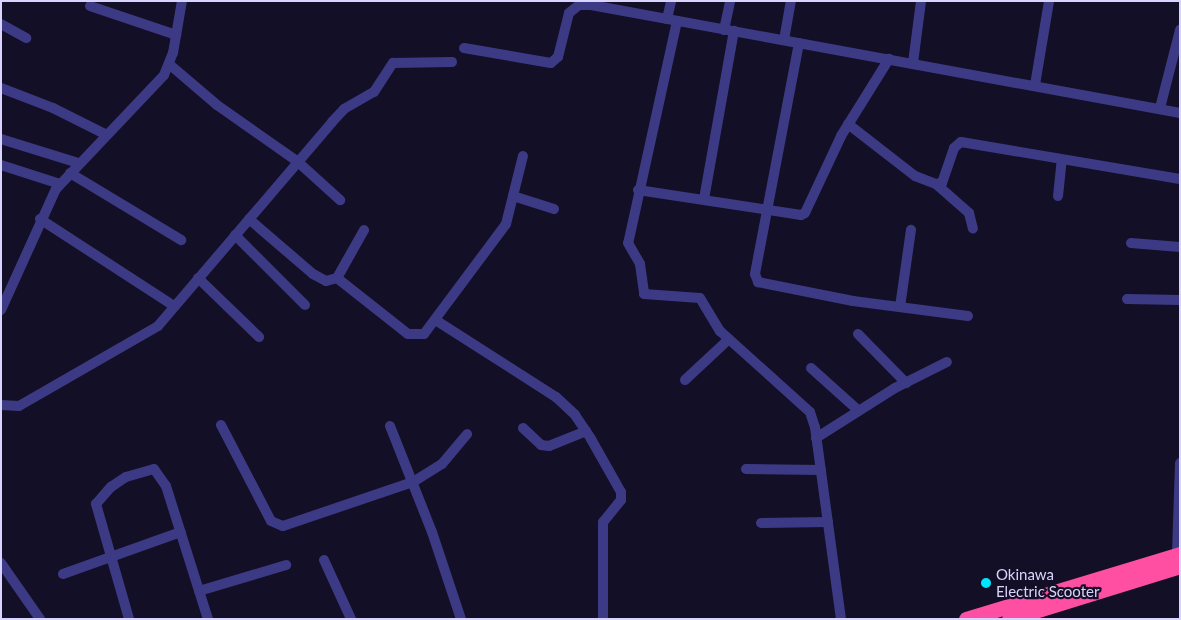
<!DOCTYPE html>
<style>
body{margin:0}
#map{position:relative;width:1181px;height:620px;overflow:hidden;background:#130f26;font-family:Lato,sans-serif}
div>[style]{position:absolute}
.street>*{height:10px;margin:-5px;padding:0 5px;transform-origin:5px;border-radius:5px;background:#3d3a85}
.highway>*{height:15px;margin:-7.5px;padding:0 7.5px;transform-origin:7.5px;border-radius:7.5px;background:#ff4fa3}
.dots>*{width:14px;height:14px;translate:-50% -50%;box-sizing:border-box;border:2px solid #130f26;border-radius:50%}
span{translate:-50% -50%;white-space:nowrap;text-align:center;line-height:1.15;-webkit-text-stroke:4.5px #130f26;paint-order:stroke}
.poi-label{font-size:15px;color:#d9d4ff}
.left{translate:0 -50%;text-align:left}
.frame{position:absolute;inset:0;border:2px solid #d9d4ff;pointer-events:none}
</style>
<div id="map">
<div class="street">
<div style="left:90px;top:6px;width:91px;rotate:18.6deg"></div>
<div style="left:667px;top:19px;width:18px;rotate:-77deg"></div>
<div style="left:677px;top:21px;width:227px;rotate:102.4deg"></div>
<div style="left:628px;top:243px;width:24px;rotate:60deg"></div>
<div style="left:640px;top:264px;width:30px;rotate:82deg"></div>
<div style="left:644px;top:294px;width:56px;rotate:4.1deg"></div>
<div style="left:700px;top:298px;width:39px;rotate:59deg"></div>
<div style="left:720px;top:331px;width:121px;rotate:42deg"></div>
<div style="left:810px;top:412px;width:16px;rotate:72deg"></div>
<div style="left:815px;top:427px;width:194px;rotate:82.3deg"></div>
<div style="left:1px;top:24px;width:29px;rotate:29deg"></div>
<div style="left:724px;top:30px;width:30px;rotate:-78deg"></div>
<div style="left:784px;top:40px;width:40px;rotate:-80deg"></div>
<div style="left:799px;top:43px;width:235px;rotate:100.8deg"></div>
<div style="left:755px;top:274px;width:9px;rotate:69deg"></div>
<div style="left:758px;top:282px;width:97px;rotate:11.3deg"></div>
<div style="left:853px;top:301px;width:116px;rotate:7.4deg"></div>
<div style="left:464px;top:48px;width:88px;rotate:9.8deg"></div>
<div style="left:551px;top:63px;width:9px;rotate:-41deg"></div>
<div style="left:558px;top:57px;width:45px;rotate:-76deg"></div>
<div style="left:569px;top:13px;width:13px;rotate:-39deg"></div>
<div style="left:579px;top:5px;width:12px"></div>
<div style="left:591px;top:5px;width:599px;rotate:10.39deg"></div>
<div style="left:913px;top:63px;width:63px;rotate:-82.6deg"></div>
<div style="left:169px;top:64px;width:63px;rotate:40.5deg"></div>
<div style="left:217px;top:105px;width:99px;rotate:35.1deg"></div>
<div style="left:298px;top:162px;width:57px;rotate:42.1deg"></div>
<div style="left:1035px;top:85px;width:85px;rotate:-80.5deg"></div>
<div style="left:1px;top:88px;width:56px;rotate:21deg"></div>
<div style="left:53px;top:108px;width:58px;rotate:26.6deg"></div>
<div style="left:1160px;top:108px;width:81px;rotate:-75.6deg"></div>
<div style="left:848px;top:124px;width:85px;rotate:37.8deg"></div>
<div style="left:915px;top:176px;width:22px;rotate:21deg"></div>
<div style="left:936px;top:184px;width:6px;rotate:-9deg"></div>
<div style="left:942px;top:183px;width:37px;rotate:-71deg"></div>
<div style="left:954px;top:148px;width:9px;rotate:-41deg"></div>
<div style="left:961px;top:142px;width:222px;rotate:9.6deg"></div>
<div style="left:1px;top:139px;width:81px;rotate:17.3deg"></div>
<div style="left:1px;top:165px;width:62px;rotate:17.9deg"></div>
<div style="left:70px;top:173px;width:130px;rotate:31.1deg"></div>
<div style="left:936px;top:184px;width:44px;rotate:41.3deg"></div>
<div style="left:969px;top:213px;width:16px;rotate:76deg"></div>
<div style="left:638px;top:190px;width:165px;rotate:8.7deg"></div>
<div style="left:801px;top:215px;width:4px;rotate:-27deg"></div>
<div style="left:805px;top:213px;width:85px;rotate:-64.9deg"></div>
<div style="left:841px;top:136px;width:91px;rotate:-58.1deg"></div>
<div style="left:513px;top:196px;width:43px;rotate:17.6deg"></div>
<div style="left:1058px;top:196px;width:36px;rotate:-84deg"></div>
<div style="left:704px;top:199px;width:171px;rotate:-79.9deg"></div>
<div style="left:40px;top:219px;width:160px;rotate:33deg"></div>
<div style="left:249px;top:219px;width:84px;rotate:40.7deg"></div>
<div style="left:313px;top:274px;width:15px;rotate:28deg"></div>
<div style="left:326px;top:281px;width:11px;rotate:-15deg"></div>
<div style="left:337px;top:278px;width:55px;rotate:-60.6deg"></div>
<div style="left:235px;top:235px;width:99px;rotate:45deg"></div>
<div style="left:1131px;top:243px;width:49px;rotate:4.7deg"></div>
<div style="left:198px;top:278px;width:85px;rotate:44deg"></div>
<div style="left:337px;top:278px;width:90px;rotate:38.3deg"></div>
<div style="left:408px;top:334px;width:16px"></div>
<div style="left:424px;top:334px;width:137px;rotate:-53.3deg"></div>
<div style="left:506px;top:224px;width:70px;rotate:-76deg"></div>
<div style="left:1127px;top:299px;width:53px;rotate:1.1deg"></div>
<div style="left:900px;top:307px;width:78px;rotate:-81.9deg"></div>
<div style="left:1px;top:310px;width:133px;rotate:-65.6deg"></div>
<div style="left:56px;top:189px;width:157px;rotate:-46.5deg"></div>
<div style="left:164px;top:75px;width:24px;rotate:-68deg"></div>
<div style="left:173px;top:53px;width:53px;rotate:-80.2deg"></div>
<div style="left:437px;top:321px;width:141px;rotate:32.6deg"></div>
<div style="left:556px;top:397px;width:26px;rotate:43deg"></div>
<div style="left:575px;top:415px;width:29px;rotate:56deg"></div>
<div style="left:591px;top:439px;width:61px;rotate:60.5deg"></div>
<div style="left:621px;top:492px;width:8px;rotate:90deg"></div>
<div style="left:621px;top:500px;width:28px;rotate:129deg"></div>
<div style="left:603px;top:522px;width:97px;rotate:90deg"></div>
<div style="left:858px;top:334px;width:69px;rotate:45.6deg"></div>
<div style="left:811px;top:368px;width:64px;rotate:41.9deg"></div>
<div style="left:685px;top:380px;width:60px;rotate:-43deg"></div>
<div style="left:1px;top:405px;width:18px;rotate:3deg"></div>
<div style="left:19px;top:406px;width:160px;rotate:-29.9deg"></div>
<div style="left:158px;top:326px;width:268px;rotate:-49.5deg"></div>
<div style="left:332px;top:122px;width:18px;rotate:-47deg"></div>
<div style="left:344px;top:109px;width:34px;rotate:-30deg"></div>
<div style="left:374px;top:92px;width:35px;rotate:-57deg"></div>
<div style="left:393px;top:63px;width:59px;rotate:-1deg"></div>
<div style="left:221px;top:425px;width:108px;rotate:62.5deg"></div>
<div style="left:271px;top:521px;width:13px;rotate:23deg"></div>
<div style="left:283px;top:526px;width:137px;rotate:-18.7deg"></div>
<div style="left:413px;top:482px;width:34px;rotate:-32deg"></div>
<div style="left:442px;top:464px;width:39px;rotate:-50deg"></div>
<div style="left:390px;top:426px;width:114px;rotate:68.4deg"></div>
<div style="left:432px;top:532px;width:92px;rotate:71.6deg"></div>
<div style="left:523px;top:428px;width:25px;rotate:43deg"></div>
<div style="left:541px;top:445px;width:8px;rotate:7deg"></div>
<div style="left:549px;top:446px;width:40px;rotate:-22deg"></div>
<div style="left:816px;top:438px;width:93px;rotate:-32.3deg"></div>
<div style="left:895px;top:388px;width:58px;rotate:-26.6deg"></div>
<div style="left:746px;top:469px;width:75px;rotate:0.8deg"></div>
<div style="left:761px;top:523px;width:67px;rotate:-0.9deg"></div>
<div style="left:1177px;top:554px;width:91px;rotate:-88.1deg"></div>
<div style="left:324px;top:560px;width:65px;rotate:65.4deg"></div>
<div style="left:1px;top:563px;width:68px;rotate:55.1deg"></div>
<div style="left:63px;top:574px;width:125px;rotate:-19.6deg"></div>
<div style="left:199px;top:591px;width:91px;rotate:-16.6deg"></div>
<div style="left:129px;top:619px;width:120px;rotate:-106deg"></div>
<div style="left:96px;top:504px;width:23px;rotate:-49deg"></div>
<div style="left:111px;top:487px;width:18px;rotate:-34deg"></div>
<div style="left:126px;top:477px;width:29px;rotate:-16deg"></div>
<div style="left:154px;top:469px;width:21px;rotate:55deg"></div>
<div style="left:166px;top:486px;width:139px;rotate:72.5deg"></div>
</div>
<div class="highway">
<div style="left:966px;top:619px;width:224px;rotate:-16.9deg"></div>
<div style="left:1009px;top:619px;width:179px;rotate:-17.2deg"></div>
</div>
<div class="dots">
<div style="left:986px;top:583px;background:#00e5ff"></div>
</div>
<div class="poi-label">
<span class="left" style="left:996px;top:583px">Okinawa<br>Electric Scooter</span>
</div>
<div class="frame"></div>
</div>
